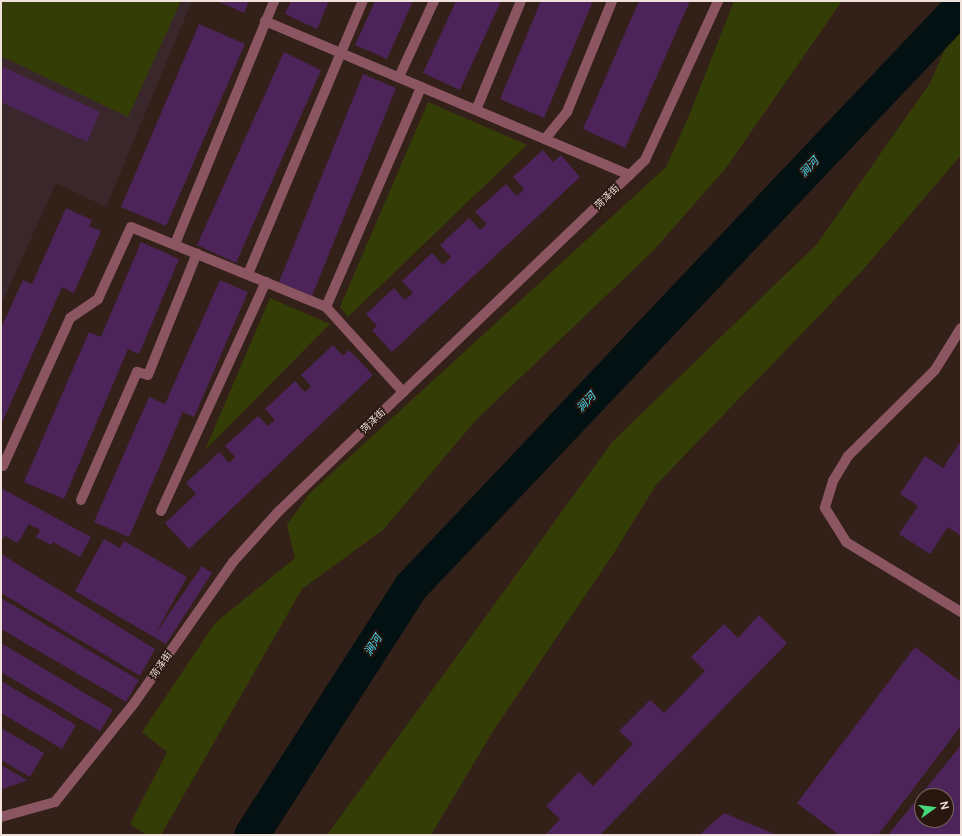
<!DOCTYPE html>
<meta charset="utf-8">
<style>
body{margin:0}
#map{position:relative;width:962px;height:836px;overflow:hidden;background:#332018;font-family:Manrope,"Noto Sans SC",sans-serif}
div>[style]{position:absolute}
.industrial>*{inset:0;background:#3a272b}
.green>*{inset:0;background:#343d06}
.river>*{height:35px;margin:-17.5px;padding:0 17.5px;transform-origin:17.5px;border-radius:17.5px;background:#041113}
.building>*{inset:0;background:#4d2459}
.minor>*{height:10px;margin:-5px;padding:0 5px;transform-origin:5px;border-radius:5px;background:#8b5662}
span{translate:-50% -50%;white-space:nowrap;text-align:center;line-height:1.15;-webkit-text-stroke:3.5px #29170f;paint-order:stroke}
.street-label{font-size:10px;color:#efe1dc}
.water-label{font-size:11px;color:#46e2f9;font-style:italic}
.frame{position:absolute;inset:0;border:2px solid #efe1dc;pointer-events:none}
.north{position:absolute;left:914px;top:788px;width:40px;height:40px;box-sizing:border-box;background:#29170f;border:1px solid #786861;border-radius:50%;rotate:76deg;font-size:11px;font-weight:700;line-height:16px;text-align:center;color:#efe1dc}
.north::after{content:'';display:block;margin:auto;width:14px;height:18px;background:#46d77a;clip-path:polygon(50% 0,100% 100%,50% 72%,0 100%)}
</style>
<div id="map">
<div class="industrial">
<div style="clip-path:polygon(1px 1px,192px 1px,106px 207px,56px 183px,1px 305px)"></div>
</div>
<div class="green">
<div style="clip-path:polygon(1px 1px,181px 1px,128px 117px,1px 56px)"></div>
<div style="clip-path:polygon(734px 1px,842px 1px,726px 168px,654px 250px,476px 420px,383px 530px,302px 589px,161px 835px,146px 835px,130px 824px,167px 752px,142px 732px,215px 623px,295px 558px,287px 525px,309px 494px,666px 167px,688px 118px)"></div>
<div style="clip-path:polygon(961px 12px,961px 155px,862px 271px,656px 485px,612px 556px,495px 728px,431px 835px,327px 835px,613px 441px,817px 244px,930px 83px)"></div>
<div style="clip-path:polygon(428px 102px,527px 145px,348px 317px,340px 307px)"></div>
<div style="clip-path:polygon(270px 298px,330px 324px,205px 450px)"></div>
</div>
<div class="river">
<div style="left:251px;top:835px;width:296px;rotate:-57.3deg"></div>
<div style="left:411px;top:586px;width:796px;rotate:-46.53deg"></div>
<div style="left:959px;top:8px;width:7px;rotate:-90deg"></div>
</div>
<div class="building">
<div style="clip-path:polygon(217px 1px,249px 1px,244px 13px)"></div>
<div style="clip-path:polygon(291px 1px,329px 1px,317px 29px,285px 14px)"></div>
<div style="clip-path:polygon(375px 1px,413px 1px,387px 59px,355px 45px)"></div>
<div style="clip-path:polygon(456px 1px,501px 1px,460px 90px,423px 73px)"></div>
<div style="clip-path:polygon(541px 1px,593px 1px,544px 118px,500px 99px)"></div>
<div style="clip-path:polygon(639px 1px,690px 1px,625px 148px,583px 129px)"></div>
<div style="clip-path:polygon(199px 24px,245px 44px,166px 226px,121px 207px)"></div>
<div style="clip-path:polygon(284px 52px,321px 70px,236px 263px,197px 245px)"></div>
<div style="clip-path:polygon(1px 66px,100px 112px,87px 142px,1px 102px)"></div>
<div style="clip-path:polygon(363px 74px,396px 88px,312px 296px,279px 282px)"></div>
<div style="clip-path:polygon(543px 150px,553px 162px,561px 155px,580px 177px,392px 352px,372px 330px,377px 326px,366px 314px,394px 288px,405px 300px,413px 293px,402px 281px,432px 253px,443px 265px,451px 257px,440px 245px,469px 218px,480px 230px,487px 224px,475px 212px,506px 184px,517px 196px,524px 189px,513px 177px)"></div>
<div style="clip-path:polygon(66px 208px,92px 220px,89px 226px,101px 231px,74px 293px,62px 287px,1px 425px,1px 328px,23px 280px,32px 284px)"></div>
<div style="clip-path:polygon(141px 242px,179px 259px,139px 354px,128px 349px,64px 499px,24px 482px,89px 332px,101px 337px)"></div>
<div style="clip-path:polygon(220px 280px,248px 292px,194px 417px,183px 412px,129px 537px,94px 522px,149px 397px,165px 404px)"></div>
<div style="clip-path:polygon(333px 345px,343px 356px,349px 350px,373px 375px,189px 549px,165px 523px,196px 494px,186px 483px,219px 452px,229px 463px,235px 457px,225px 446px,258px 416px,268px 426px,275px 420px,265px 409px,295px 381px,305px 392px,311px 386px,301px 375px)"></div>
<div style="clip-path:polygon(961px 441px,961px 536px,948px 527px,930px 554px,899px 534px,918px 506px,900px 494px,925px 456px,943px 468px)"></div>
<div style="clip-path:polygon(1px 488px,91px 537px,80px 557px,53px 542px,51px 545px,36px 537px,40px 530px,29px 524px,18px 543px,5px 536px,2px 540px,1px 539px)"></div>
<div style="clip-path:polygon(104px 539px,120px 548px,124px 541px,187px 577px,155px 634px,202px 566px,212px 573px,166px 644px,75px 591px)"></div>
<div style="clip-path:polygon(1px 554px,155px 649px,140px 676px,1px 593px)"></div>
<div style="clip-path:polygon(1px 598px,139px 680px,126px 702px,1px 629px)"></div>
<div style="clip-path:polygon(759px 615px,787px 643px,600px 835px,545px 835px,560px 819px,546px 806px,579px 772px,593px 786px,633px 744px,619px 731px,650px 700px,664px 713px,705px 671px,691px 657px,724px 624px,738px 638px)"></div>
<div style="clip-path:polygon(1px 643px,113px 710px,100px 731px,1px 672px)"></div>
<div style="clip-path:polygon(915px 647px,961px 682px,961px 726px,878px 835px,839px 835px,797px 803px)"></div>
<div style="clip-path:polygon(1px 681px,76px 725px,62px 749px,1px 713px)"></div>
<div style="clip-path:polygon(1px 728px,44px 753px,30px 777px,1px 760px)"></div>
<div style="clip-path:polygon(evenodd,961px 745px,961px 835px,888px 835px,961px 745px,922px 796px,946px 796px,946px 820px,922px 820px,922px 796px)"></div>
<div style="clip-path:polygon(1px 765px,27px 780px,1px 790px)"></div>
<div style="clip-path:polygon(724px 813px,777px 835px,699px 835px)"></div>
</div>
<div class="minor">
<div style="left:265px;top:21px;width:396px;rotate:22.9deg"></div>
<div style="left:399px;top:77px;width:84px;rotate:-65.3deg"></div>
<div style="left:476px;top:110px;width:118px;rotate:-67.6deg"></div>
<div style="left:545px;top:139px;width:35px;rotate:-51deg"></div>
<div style="left:567px;top:112px;width:120px;rotate:-67.9deg"></div>
<div style="left:175px;top:244px;width:262px;rotate:-67.8deg"></div>
<div style="left:248px;top:274px;width:296px;rotate:-67.2deg"></div>
<div style="left:326px;top:307px;width:240px;rotate:-66.6deg"></div>
<div style="left:961px;top:328px;width:49px;rotate:121.8deg"></div>
<div style="left:935px;top:370px;width:122px;rotate:135.3deg"></div>
<div style="left:848px;top:456px;width:29px;rotate:121deg"></div>
<div style="left:833px;top:481px;width:28px;rotate:107deg"></div>
<div style="left:825px;top:508px;width:40px;rotate:58deg"></div>
<div style="left:846px;top:542px;width:135px;rotate:31.3deg"></div>
<div style="left:3px;top:466px;width:162px;rotate:-65.6deg"></div>
<div style="left:70px;top:318px;width:34px;rotate:-34deg"></div>
<div style="left:98px;top:299px;width:79px;rotate:-65.4deg"></div>
<div style="left:131px;top:227px;width:211px;rotate:22.3deg"></div>
<div style="left:326px;top:307px;width:115px;rotate:47.8deg"></div>
<div style="left:81px;top:500px;width:140px;rotate:-66.4deg"></div>
<div style="left:137px;top:372px;width:11px;rotate:15deg"></div>
<div style="left:148px;top:375px;width:131px;rotate:-68.1deg"></div>
<div style="left:161px;top:511px;width:252px;rotate:-65.4deg"></div>
<div style="left:1px;top:817px;width:56px;rotate:-15.5deg"></div>
<div style="left:55px;top:802px;width:128px;rotate:-51.3deg"></div>
<div style="left:135px;top:702px;width:171px;rotate:-55deg"></div>
<div style="left:233px;top:562px;width:69px;rotate:-48deg"></div>
<div style="left:279px;top:511px;width:507px;rotate:-43.8deg"></div>
<div style="left:645px;top:160px;width:175px;rotate:-65.3deg"></div>
</div>
<div class="street-label">
<span style="left:607px;top:197px;rotate:-44deg">菏泽街</span>
<span style="left:373px;top:421px;rotate:-44deg">菏泽街</span>
<span style="left:161px;top:665px;rotate:-55deg">菏泽街</span>
</div>
<div class="water-label">
<span style="left:809px;top:167px;rotate:-47deg">涧河</span>
<span style="left:586px;top:402px;rotate:-47deg">涧河</span>
<span style="left:373px;top:645px;rotate:-57deg">涧河</span>
</div>
<div class="frame"></div>
<div class="north">N</div>
</div>
